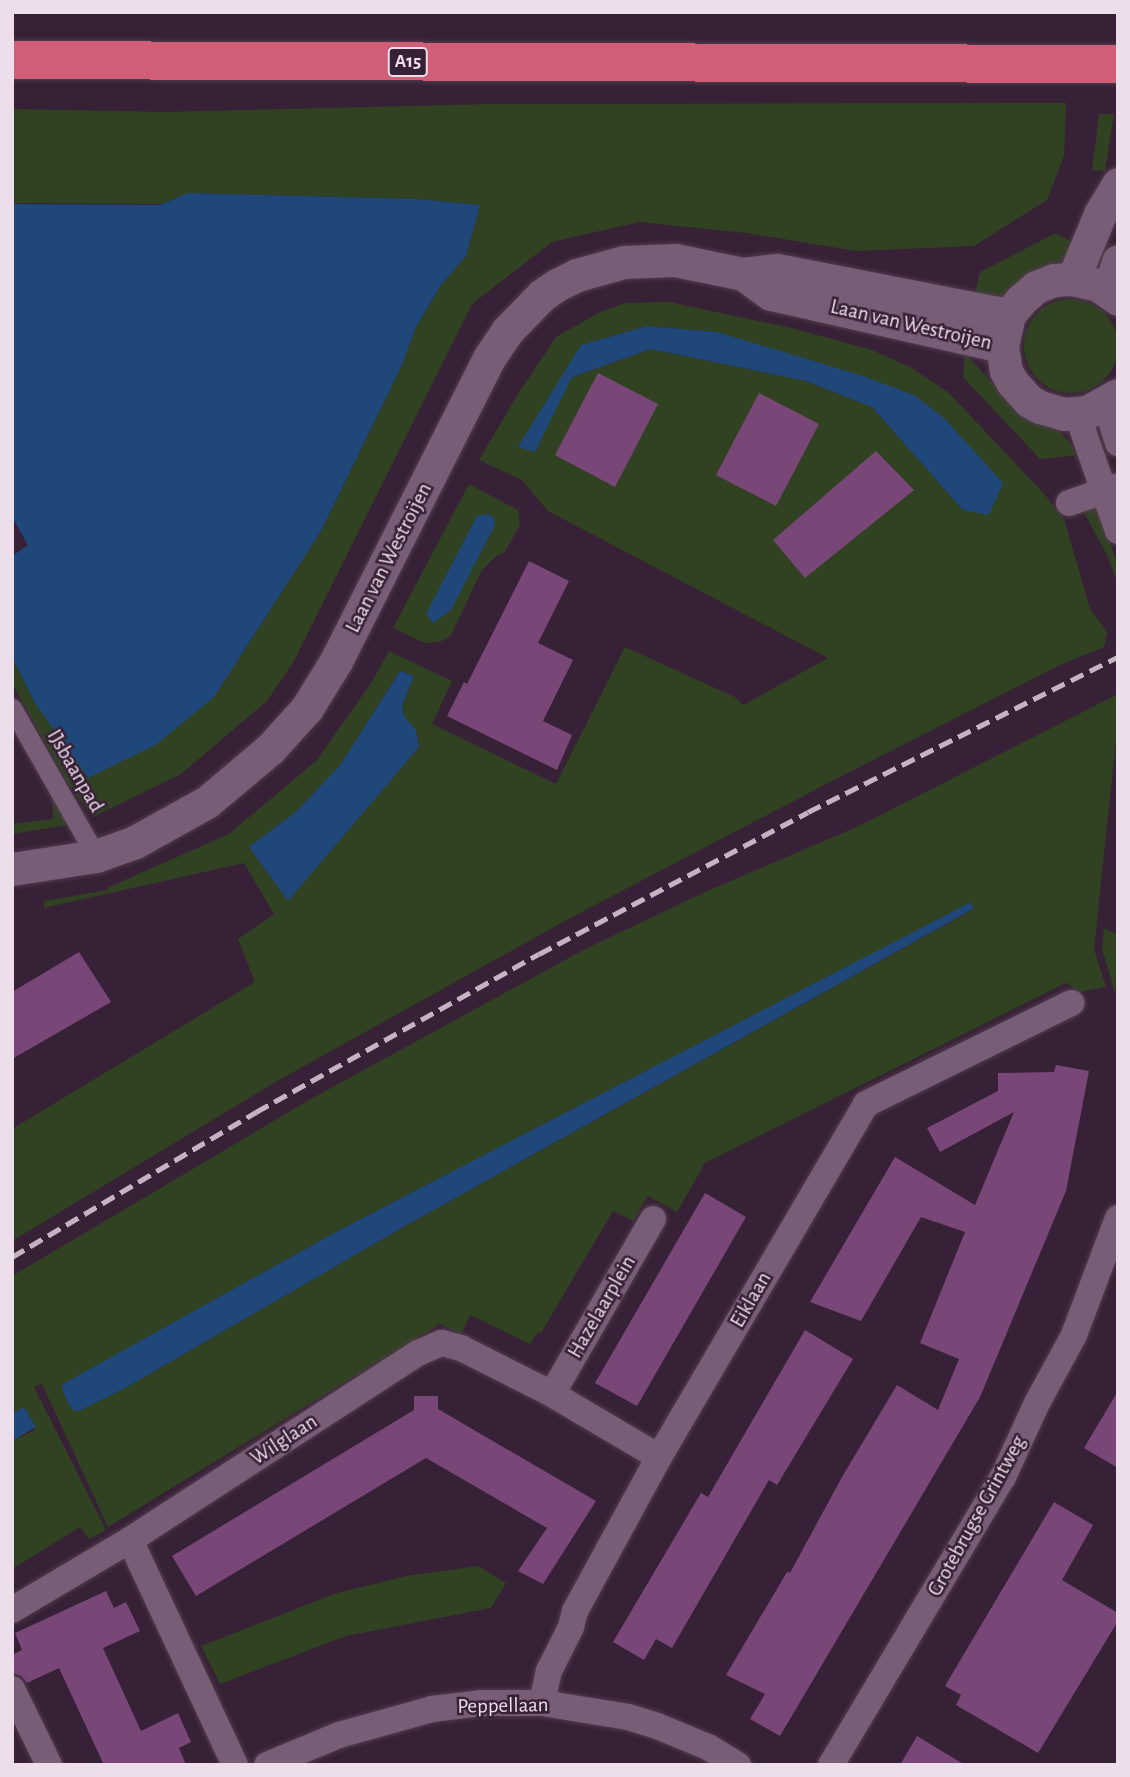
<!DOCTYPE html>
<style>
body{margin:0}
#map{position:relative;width:1130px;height:1777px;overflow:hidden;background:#372136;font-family:"Alegreya Sans",sans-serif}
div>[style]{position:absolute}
.green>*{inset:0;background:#304221}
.round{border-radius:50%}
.water>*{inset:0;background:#1f477a}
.building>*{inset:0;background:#794777}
.roads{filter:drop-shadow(0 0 2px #503c4e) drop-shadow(0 0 2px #503c4e)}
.pedestrian>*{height:19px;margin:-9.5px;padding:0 9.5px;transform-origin:9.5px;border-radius:9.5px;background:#775d75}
.minor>*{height:26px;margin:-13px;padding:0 13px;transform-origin:13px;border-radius:13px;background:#775d75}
.tertiary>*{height:33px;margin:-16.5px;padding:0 16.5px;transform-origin:16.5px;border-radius:16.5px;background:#775d75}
.motorway>*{height:38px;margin:-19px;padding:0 19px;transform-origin:19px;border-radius:19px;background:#d05e77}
.rail>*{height:5px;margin-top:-2.5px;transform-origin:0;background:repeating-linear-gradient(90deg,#c4b3c2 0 14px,transparent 0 21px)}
span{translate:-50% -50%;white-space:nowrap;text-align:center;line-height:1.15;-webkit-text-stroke:5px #372136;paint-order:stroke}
.shield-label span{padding:2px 5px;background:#372136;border:2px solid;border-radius:5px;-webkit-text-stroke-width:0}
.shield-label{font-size:19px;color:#eddeeb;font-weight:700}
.street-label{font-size:21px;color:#eddeeb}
.frame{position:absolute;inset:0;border:14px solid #eddeeb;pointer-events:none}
</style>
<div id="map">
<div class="green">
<div style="clip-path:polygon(1066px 103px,1064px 156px,1047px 200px,974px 246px,856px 251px,746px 233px,639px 222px,552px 242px,472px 304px,294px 661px,267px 701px,181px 774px,93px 817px,69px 786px,12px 683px,12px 657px,35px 703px,214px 697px,321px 531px,402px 365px,416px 327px,441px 285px,466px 256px,480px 205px,418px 199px,189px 193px,161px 204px,12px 203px,12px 109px,166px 112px,490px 104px)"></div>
<div style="clip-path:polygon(1099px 114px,1114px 114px,1105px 171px,1092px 170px)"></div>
<div style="clip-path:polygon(1056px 233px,1080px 247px,1051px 269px,1002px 296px,974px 296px,980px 272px)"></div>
<div class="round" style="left:1024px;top:299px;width:94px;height:94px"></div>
<div style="clip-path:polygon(evenodd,669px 302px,791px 328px,872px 350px,910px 367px,949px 393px,1046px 496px,1064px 519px,1090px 609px,1107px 632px,1104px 647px,1060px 665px,832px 781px,574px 916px,279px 1080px,12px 1241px,12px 1129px,255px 982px,238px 939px,274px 914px,244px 863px,44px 908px,44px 901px,108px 890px,109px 887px,229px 834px,317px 760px,371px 683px,389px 651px,452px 681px,432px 724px,556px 784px,625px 647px,735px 697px,743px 705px,828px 658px,548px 511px,522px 480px,479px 460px,518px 394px,556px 337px,602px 311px,626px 303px,669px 302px,647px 326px,717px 332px,945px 419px,963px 510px,872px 407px,806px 381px,651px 349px,572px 377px,581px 345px,647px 326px,669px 302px,400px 671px,414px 676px,402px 706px,403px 716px,416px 730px,419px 747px,288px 900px,249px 847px,297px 811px,341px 764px,400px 671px)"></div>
<div style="clip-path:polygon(965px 353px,1018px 411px,1057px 427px,1079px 455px,1040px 459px,963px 377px)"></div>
<div style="clip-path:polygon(469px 484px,518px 510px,520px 525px,505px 552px,495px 557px,482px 570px,451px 635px,440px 642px,425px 643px,393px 628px)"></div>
<div style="clip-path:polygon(1098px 506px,1118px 567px,1118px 583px,1107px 555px,1082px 509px)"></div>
<div style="clip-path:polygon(evenodd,1118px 694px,1118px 721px,1094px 949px,1106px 987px,1080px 992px,1066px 983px,705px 1163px,677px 1212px,648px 1196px,633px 1221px,613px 1211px,541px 1333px,538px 1332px,530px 1344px,470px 1315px,461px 1335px,440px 1324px,108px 1527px,42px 1384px,34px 1387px,106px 1530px,89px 1539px,80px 1527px,12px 1569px,12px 1441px,35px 1430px,24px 1408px,12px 1414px,12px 1276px,309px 1100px,585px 949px,707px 891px,859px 826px,1118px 694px,970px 903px,972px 910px,407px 1225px,127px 1387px,79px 1411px,64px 1384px,336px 1232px,970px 903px)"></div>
<div style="clip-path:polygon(52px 798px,68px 825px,12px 834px,12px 824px,53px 819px)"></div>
<div style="clip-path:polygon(1104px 928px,1118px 935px,1115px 993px,1102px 949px)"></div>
<div style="clip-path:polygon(478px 1566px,506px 1583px,491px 1608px,346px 1636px,220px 1684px,201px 1646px,337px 1593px,406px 1576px)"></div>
</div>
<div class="water">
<div style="clip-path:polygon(188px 193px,418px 199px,480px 205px,466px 256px,441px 285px,416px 327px,402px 365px,321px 531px,214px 697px,157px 744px,88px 778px,35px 703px,12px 657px,12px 556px,28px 545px,12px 517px,12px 204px,160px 205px)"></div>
<div style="clip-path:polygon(647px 326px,717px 332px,863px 376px,914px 395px,945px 419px,1003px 483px,989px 515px,963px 510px,872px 407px,806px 381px,651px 349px,572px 377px,535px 452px,518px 447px,581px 345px)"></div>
<div style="clip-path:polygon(488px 514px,494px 518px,495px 525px,451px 610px,433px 623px,426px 614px,477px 516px)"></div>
<div style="clip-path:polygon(400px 671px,414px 676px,402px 706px,404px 716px,416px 730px,419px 747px,288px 901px,249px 847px,297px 811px,341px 764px)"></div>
<div style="clip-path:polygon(971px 902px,973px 909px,407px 1225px,127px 1387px,79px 1411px,73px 1410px,67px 1401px,62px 1388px,63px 1384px,336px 1232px)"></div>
<div style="clip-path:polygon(24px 1407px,36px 1427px,12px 1441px,12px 1414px)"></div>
</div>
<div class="building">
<div style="clip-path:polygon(598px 373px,658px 404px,615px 487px,555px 455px)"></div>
<div style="clip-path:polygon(759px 393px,819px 424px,776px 506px,716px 475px)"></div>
<div style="clip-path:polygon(876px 451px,914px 490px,805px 578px,773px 540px)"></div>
<div style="clip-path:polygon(529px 561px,569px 581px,538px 643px,573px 660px,543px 721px,572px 735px,557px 770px,447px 716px,464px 682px,467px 684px)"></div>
<div style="clip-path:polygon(79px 952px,111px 1002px,12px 1059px,12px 992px)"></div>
<div style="clip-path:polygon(1056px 1065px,1089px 1071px,1066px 1191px,980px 1397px,780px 1736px,750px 1719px,765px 1694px,726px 1675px,787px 1572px,790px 1573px,842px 1477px,897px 1385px,938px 1410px,959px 1359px,920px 1343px,965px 1232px,921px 1217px,861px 1321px,810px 1302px,895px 1157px,975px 1205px,1014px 1112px,940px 1152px,927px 1128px,998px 1091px,998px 1073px,1054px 1072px)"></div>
<div style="clip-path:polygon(705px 1193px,746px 1217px,637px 1406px,595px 1383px)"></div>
<div style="clip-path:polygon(805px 1330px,853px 1359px,777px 1485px,769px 1480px,672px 1648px,656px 1639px,644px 1660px,613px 1642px,701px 1493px,708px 1497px)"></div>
<div style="clip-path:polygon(1118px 1391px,1118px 1468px,1084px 1448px)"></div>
<div style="clip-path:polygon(414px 1396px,438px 1396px,438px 1409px,596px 1501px,543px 1584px,518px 1571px,547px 1528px,426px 1458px,196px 1596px,172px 1556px,414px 1410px)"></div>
<div style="clip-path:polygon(1054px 1502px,1093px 1525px,1062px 1580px,1118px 1613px,1118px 1621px,1038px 1753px,956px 1705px,961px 1695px,945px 1686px)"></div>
<div style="clip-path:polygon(106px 1591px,114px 1608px,126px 1602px,140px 1631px,103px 1648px,141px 1731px,178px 1713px,191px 1742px,179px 1748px,186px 1765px,104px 1765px,59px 1668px,27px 1683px,21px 1676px,12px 1673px,12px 1655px,22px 1650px,15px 1633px)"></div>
<div style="clip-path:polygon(917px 1736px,965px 1765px,900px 1765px)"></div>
</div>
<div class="roads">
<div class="pedestrian">
<div style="left:12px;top:708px;width:170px;rotate:60.4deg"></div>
</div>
<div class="minor">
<div style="left:1106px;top:404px;width:41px;rotate:72.9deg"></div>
<div style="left:1077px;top:414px;width:124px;rotate:70.7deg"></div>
<div style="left:1069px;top:503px;width:52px;rotate:-19.1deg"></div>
<div style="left:552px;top:1394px;width:202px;rotate:-60deg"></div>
<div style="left:12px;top:1610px;width:137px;rotate:-30.7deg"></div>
<div style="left:12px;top:1689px;width:85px;rotate:64deg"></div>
<div style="left:542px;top:1703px;width:33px;rotate:-78deg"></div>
<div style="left:549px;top:1671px;width:49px;rotate:-63.4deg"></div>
<div style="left:571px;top:1627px;width:16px;rotate:-76deg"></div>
<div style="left:575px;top:1611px;width:175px;rotate:-61.4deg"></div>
<div style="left:659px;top:1457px;width:409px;rotate:-59.6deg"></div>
<div style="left:866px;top:1104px;width:229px;rotate:-26.2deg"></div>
<div style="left:235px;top:1765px;width:248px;rotate:-115deg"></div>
<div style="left:130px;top:1540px;width:343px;rotate:-33deg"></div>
<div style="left:418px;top:1353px;width:26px;rotate:-23deg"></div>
<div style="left:442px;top:1343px;width:20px;rotate:15deg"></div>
<div style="left:461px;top:1348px;width:102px;rotate:26.8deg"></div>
<div style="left:552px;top:1394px;width:124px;rotate:30.5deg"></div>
<div style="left:267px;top:1765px;width:78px;rotate:-22.6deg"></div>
<div style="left:339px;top:1735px;width:97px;rotate:-15.6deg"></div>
<div style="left:432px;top:1709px;width:49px;rotate:-7deg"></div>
<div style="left:481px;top:1703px;width:61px"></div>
<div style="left:542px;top:1703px;width:87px;rotate:9.2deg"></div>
<div style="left:628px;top:1717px;width:30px;rotate:17deg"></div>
<div style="left:657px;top:1726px;width:55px;rotate:22.4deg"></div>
<div style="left:708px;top:1747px;width:35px;rotate:31deg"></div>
<div style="left:831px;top:1765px;width:335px;rotate:-59.2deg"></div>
<div style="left:1003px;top:1477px;width:81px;rotate:-65.3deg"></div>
<div style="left:1037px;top:1403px;width:77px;rotate:-61.4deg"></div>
<div style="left:1074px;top:1335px;width:125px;rotate:-69.4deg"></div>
</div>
<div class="tertiary">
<div style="left:743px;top:274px;width:34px;rotate:36deg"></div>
<div style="left:771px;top:294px;width:237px;rotate:12.7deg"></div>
<div style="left:1073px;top:279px;width:70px;rotate:-67.4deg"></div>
<div style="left:1100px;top:214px;width:35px;rotate:-59deg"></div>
<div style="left:1109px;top:291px;width:31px;rotate:-73deg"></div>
<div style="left:1118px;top:299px;width:24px;rotate:-145deg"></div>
<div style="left:1098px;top:285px;width:26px;rotate:-167deg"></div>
<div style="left:1073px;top:279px;width:19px;rotate:177deg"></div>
<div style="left:1054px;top:280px;width:19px;rotate:159deg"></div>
<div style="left:1036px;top:287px;width:20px;rotate:139deg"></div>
<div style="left:1021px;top:300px;width:19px;rotate:129deg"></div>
<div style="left:1009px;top:315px;width:32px;rotate:103deg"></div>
<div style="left:1002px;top:346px;width:25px;rotate:81deg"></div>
<div style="left:1006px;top:371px;width:13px;rotate:61deg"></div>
<div style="left:1012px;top:382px;width:25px;rotate:48deg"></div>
<div style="left:1029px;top:401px;width:13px;rotate:29deg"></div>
<div style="left:1040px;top:407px;width:25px;rotate:16deg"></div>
<div style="left:1064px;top:414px;width:23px;rotate:-5deg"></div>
<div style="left:1087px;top:412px;width:35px;rotate:-29deg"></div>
<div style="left:12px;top:869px;width:85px;rotate:-8.8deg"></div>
<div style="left:96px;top:856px;width:41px;rotate:-19.7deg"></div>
<div style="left:135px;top:842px;width:82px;rotate:-29.1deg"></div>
<div style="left:207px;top:802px;width:82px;rotate:-40.1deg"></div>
<div style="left:270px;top:749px;width:55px;rotate:-47.9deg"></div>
<div style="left:307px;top:708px;width:55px;rotate:-58.3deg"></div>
<div style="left:336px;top:661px;width:339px;rotate:-63.2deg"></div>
<div style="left:489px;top:358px;width:32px;rotate:-56deg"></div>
<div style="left:507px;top:331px;width:50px;rotate:-45.8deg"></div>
<div style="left:542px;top:295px;width:18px;rotate:-34deg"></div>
<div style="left:557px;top:285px;width:22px;rotate:-27deg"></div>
<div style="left:577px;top:275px;width:49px;rotate:-15.5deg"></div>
<div style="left:624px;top:262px;width:51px;rotate:-2.2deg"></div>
<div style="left:675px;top:260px;width:69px;rotate:11.6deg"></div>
<div style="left:743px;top:274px;width:34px;rotate:-7deg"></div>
<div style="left:777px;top:270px;width:236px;rotate:11deg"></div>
</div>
<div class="motorway">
<div style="left:12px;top:60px;width:1106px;rotate:0.21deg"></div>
</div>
</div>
<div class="rail">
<div style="left:12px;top:1257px;width:284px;rotate:-30.7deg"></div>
<div style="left:256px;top:1112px;width:324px;rotate:-29.2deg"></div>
<div style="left:539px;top:954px;width:304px;rotate:-27.8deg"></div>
<div style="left:808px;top:812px;width:347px;rotate:-26.6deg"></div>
</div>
<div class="shield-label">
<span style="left:408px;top:62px">A15</span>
</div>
<div class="street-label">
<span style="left:911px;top:325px;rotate:13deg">Laan van Westroijen</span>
<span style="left:389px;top:558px;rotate:-63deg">Laan van Westroijen</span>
<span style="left:75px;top:771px;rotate:60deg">IJsbaanpad</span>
<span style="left:751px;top:1300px;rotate:-60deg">Eiklaan</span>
<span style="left:602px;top:1307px;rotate:-60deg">Hazelaarplein</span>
<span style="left:284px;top:1440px;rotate:-33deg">Wilglaan</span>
<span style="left:977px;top:1516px;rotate:-61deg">Grotebrugse Grintweg</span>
<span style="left:503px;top:1706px;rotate:-1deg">Peppellaan</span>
</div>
<div class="frame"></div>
</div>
